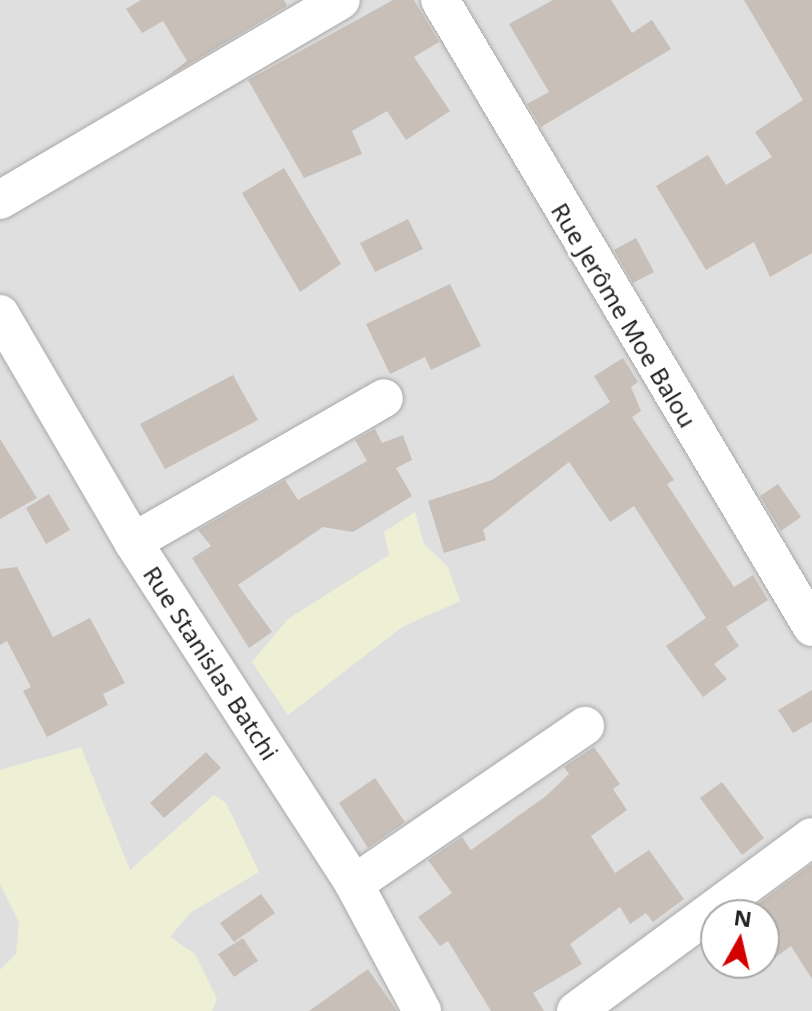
<!DOCTYPE html>
<meta charset="utf-8">
<style>
body{margin:0}
#map{position:relative;width:812px;height:1011px;overflow:hidden;background:#f2efe9;font-family:"Noto Sans",sans-serif}
div>[style]{position:absolute}
.residential>*{inset:0;background:#e0dfdf}
.farmland>*{inset:0;background:#eef0d5}
.building>*{inset:0;background:#c7bfb8}
.roads{filter:drop-shadow(0 0 2px #a9a9a9) drop-shadow(0 0 2px #a9a9a9)}
.minor>*{height:38px;margin:-19px;padding:0 19px;transform-origin:19px;border-radius:19px;background:#fff}
span{translate:-50% -50%;white-space:nowrap;text-align:center;line-height:1.15;-webkit-text-stroke:6px #fff;paint-order:stroke}
.street-label{font-size:24px;color:#222}
.north{position:absolute;left:700px;top:899px;width:80px;height:80px;box-sizing:border-box;background:#fff;border:2px solid #a7a7a7;border-radius:50%;rotate:8deg;font-size:22px;font-weight:700;line-height:32px;text-align:center;color:#222}
.north::after{content:'';display:block;margin:auto;width:28px;height:36px;background:#d40000;clip-path:polygon(50% 0,100% 100%,50% 72%,0 100%)}
</style>
<div id="map">
<div class="residential">
<div style="clip-path:polygon(evenodd,0 0,812px 0,812px 1011px,0 1011px,0 0,716px 915px,764px 915px,764px 963px,716px 963px,716px 915px)"></div>
</div>
<div class="farmland">
<div style="clip-path:polygon(415px 512px,424px 544px,448px 567px,460px 601px,402px 627px,288px 715px,252px 662px,288px 619px,389px 555px,384px 532px)"></div>
<div style="clip-path:polygon(81px 747px,130px 870px,214px 795px,226px 803px,259px 872px,190px 913px,170px 937px,195px 954px,217px 999px,212px 1011px,0 1011px,0 970px,16px 954px,19px 923px,0 884px,0 770px)"></div>
</div>
<div class="building">
<div style="clip-path:polygon(141px 0,284px 0,287px 6px,164px 79px,187px 61px,163px 21px,142px 33px,126px 9px)"></div>
<div style="clip-path:polygon(393px 0,414px 0,439px 42px,414px 57px,450px 111px,406px 140px,387px 111px,352px 131px,362px 154px,304px 178px,248px 80px)"></div>
<div style="clip-path:polygon(553px 0,611px 0,632px 33px,652px 20px,671px 49px,541px 127px,527px 104px,549px 92px,509px 24px)"></div>
<div style="clip-path:polygon(744px 0,812px 0,812px 253px,770px 277px,754px 242px,706px 270px,656px 186px,708px 155px,726px 185px,772px 157px,755px 132px,803px 100px)"></div>
<div style="clip-path:polygon(284px 168px,341px 264px,300px 292px,242px 193px)"></div>
<div style="clip-path:polygon(408px 219px,423px 249px,375px 272px,360px 243px)"></div>
<div style="clip-path:polygon(636px 238px,654px 272px,633px 283px,614px 250px)"></div>
<div style="clip-path:polygon(450px 284px,481px 346px,431px 370px,425px 357px,390px 374px,366px 324px)"></div>
<div style="clip-path:polygon(623px 358px,638px 382px,631px 387px,641px 411px,632px 417px,674px 480px,667px 484px,734px 587px,753px 575px,768px 600px,726px 627px,739px 646px,714px 664px,727px 679px,703px 697px,666px 646px,706px 618px,634px 506px,610px 522px,569px 462px,483px 530px,486px 540px,444px 553px,428px 501px,492px 480px,610px 402px,594px 376px)"></div>
<div style="clip-path:polygon(233px 375px,258px 420px,165px 469px,140px 424px)"></div>
<div style="clip-path:polygon(375px 429px,382px 443px,403px 435px,412px 460px,396px 468px,412px 496px,353px 532px,323px 527px,238px 585px,272px 632px,249px 648px,192px 558px,211px 546px,198px 530px,285px 480px,298px 500px,367px 461px,355px 440px)"></div>
<div style="clip-path:polygon(0 439px,37px 498px,0 519px)"></div>
<div style="clip-path:polygon(778px 484px,801px 517px,781px 531px,760px 496px)"></div>
<div style="clip-path:polygon(49px 494px,70px 530px,46px 544px,26px 508px)"></div>
<div style="clip-path:polygon(17px 567px,53px 637px,90px 618px,125px 683px,103px 694px,108px 705px,47px 737px,23px 691px,31px 687px,7px 641px,0 645px,0 569px)"></div>
<div style="clip-path:polygon(812px 690px,812px 722px,793px 733px,778px 710px)"></div>
<div style="clip-path:polygon(594px 747px,620px 784px,613px 789px,627px 810px,591px 836px,615px 873px,649px 850px,684px 899px,653px 922px,646px 913px,630px 924px,620px 907px,570px 944px,582px 964px,533px 993px,544px 1011px,491px 1011px,448px 941px,440px 946px,418px 917px,452px 893px,428px 860px,462px 837px,471px 850px,546px 796px,569px 774px,564px 767px)"></div>
<div style="clip-path:polygon(206px 752px,221px 768px,164px 818px,150px 803px)"></div>
<div style="clip-path:polygon(375px 778px,405px 822px,368px 848px,339px 803px)"></div>
<div style="clip-path:polygon(722px 782px,764px 838px,742px 855px,700px 798px)"></div>
<div style="clip-path:polygon(812px 864px,812px 979px,791px 946px,764px 966px,764px 915px,743px 915px)"></div>
<div style="clip-path:polygon(261px 894px,275px 913px,234px 942px,220px 923px)"></div>
<div style="clip-path:polygon(243px 938px,258px 961px,234px 977px,218px 954px)"></div>
<div style="clip-path:polygon(368px 969px,397px 1011px,309px 1011px)"></div>
</div>
<div class="roads">
<div class="minor">
<div style="left:440px;top:0;width:729px;rotate:59.32deg"></div>
<div style="left:0;top:200px;width:395px;rotate:-30.4deg"></div>
<div style="left:0;top:314px;width:264px;rotate:59.7deg"></div>
<div style="left:133px;top:542px;width:407px;rotate:57.1deg"></div>
<div style="left:354px;top:884px;width:144px;rotate:61.8deg"></div>
<div style="left:133px;top:542px;width:289px;rotate:-29.8deg"></div>
<div style="left:354px;top:884px;width:280px;rotate:-34.4deg"></div>
<div style="left:576px;top:1011px;width:293px;rotate:-36.4deg"></div>
</div>
</div>
<div class="street-label">
<span style="left:624px;top:315px;rotate:59deg">Rue Jerôme Moe Balou</span>
<span style="left:211px;top:663px;rotate:57deg">Rue Stanislas Batchi</span>
</div>
<div class="north">N</div>
</div>
